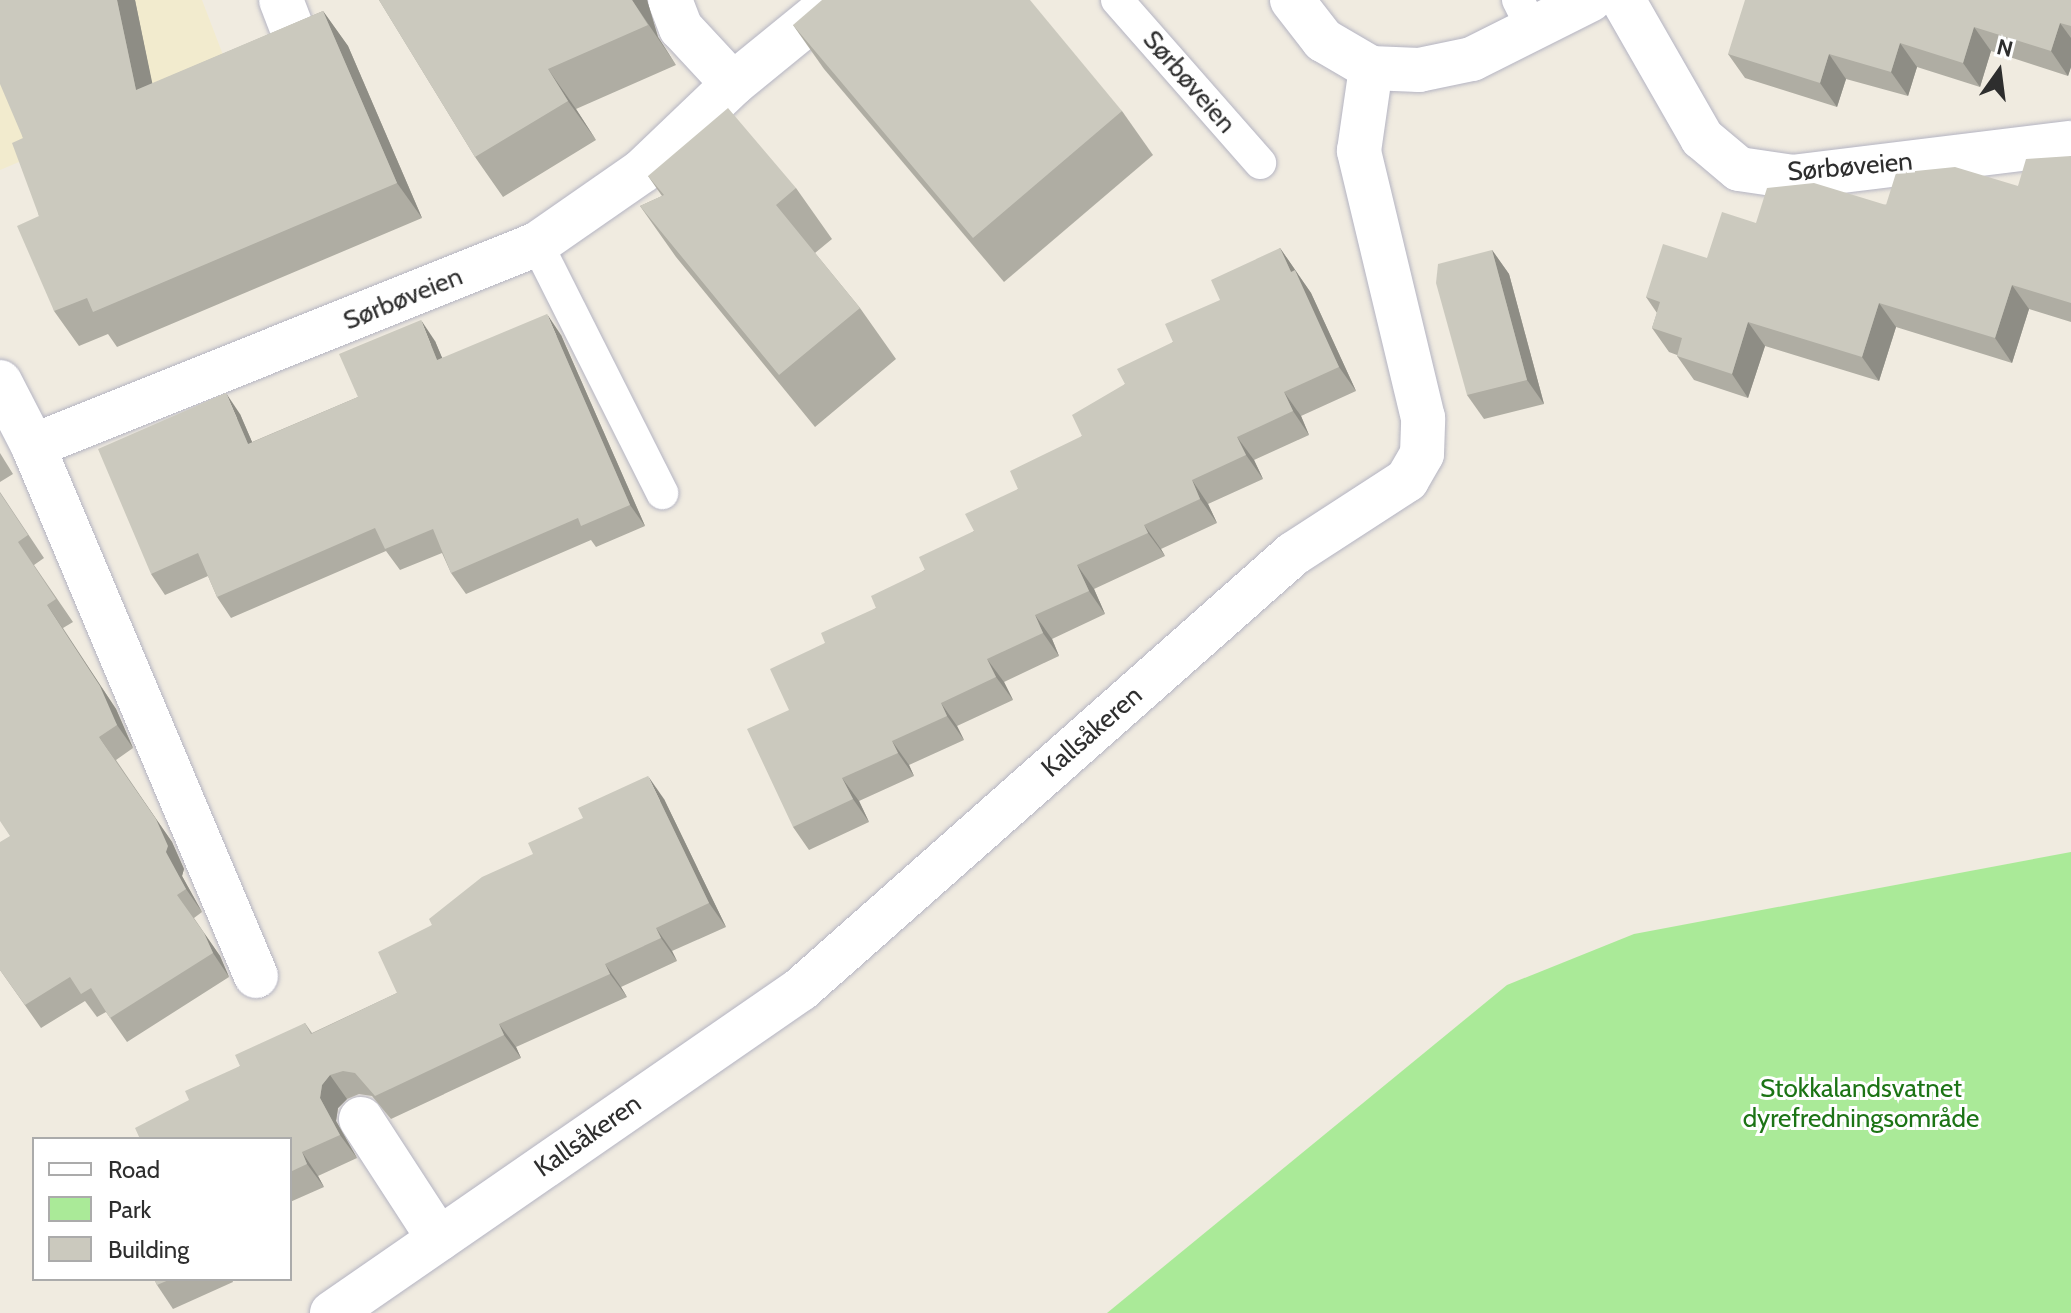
<!DOCTYPE html>
<meta charset="utf-8">
<style>
body{margin:0}
#map{position:relative;width:2071px;height:1313px;overflow:hidden;background:#f0ebe0;font-family:Cabin,sans-serif}
div>[style]{position:absolute}
.education>*{inset:0;background:#f2ebce}
.green>*{inset:0;background:#aaea98}
.roads{filter:drop-shadow(0 0 2px #b4b4c2) drop-shadow(0 0 2px #b4b4c2)}
.lane>*{height:32px;margin:-16px;padding:0 16px;transform-origin:16px;border-radius:16px;background:#fff}
.street>*{height:44px;margin:-22px;padding:0 22px;transform-origin:22px;border-radius:22px;background:#fff}
.wall>*{inset:0;background:#afada3}
.shaded-wall>*{inset:0;background:#8e8d85}
.building>*{inset:0;background:#cbc9be}
span{translate:-50% -50%;white-space:nowrap;text-align:center;line-height:1.15;-webkit-text-stroke:6px #fff;paint-order:stroke}
.street-label{font-size:26px;color:#2e2e2e}
.park-label{font-size:26px;color:#1c7415}
.legend{position:absolute;left:32px;top:1137px;width:260px;height:144px;box-sizing:border-box;background:#fff;border:2px solid #ababab;margin:0;padding:10px 14px;list-style:none;font-size:24px;color:#2e2e2e}
.legend li{display:flex;align-items:center;gap:16px;height:40px}
.legend b{width:40px;border:2px solid #ababab}
.north{position:absolute;left:1959px;top:32px;width:80px;height:80px;-webkit-text-stroke:6px #fff;paint-order:stroke;rotate:14deg;font-size:22px;font-weight:700;line-height:32px;text-align:center;color:#2e2e2e}
.north::after{content:'';display:block;margin:auto;width:28px;height:36px;background:#2e2e2e;clip-path:polygon(50% 0,100% 100%,50% 72%,0 100%)}
</style>
<div id="map">
<div class="education">
<div style="clip-path:polygon(0 0,202px 0,230px 73px,0 170px)"></div>
</div>
<div class="green">
<div style="clip-path:polygon(2071px 852px,2071px 1313px,1107px 1313px,1507px 985px,1634px 934px)"></div>
</div>
<div class="roads">
<div class="lane">
<div style="left:1117px;top:0;width:217px;rotate:48.7deg"></div>
<div style="left:1518px;top:0;width:35px;rotate:63deg"></div>
<div style="left:537px;top:244px;width:279px;rotate:63.3deg"></div>
</div>
<div class="street">
<div style="left:281px;top:0;width:26px;rotate:69deg"></div>
<div style="left:670px;top:0;width:30px;rotate:69deg"></div>
<div style="left:681px;top:28px;width:76px;rotate:47.1deg"></div>
<div style="left:1292px;top:0;width:51px;rotate:52.2deg"></div>
<div style="left:1323px;top:40px;width:56px;rotate:30.3deg"></div>
<div style="left:1371px;top:68px;width:48px;rotate:2.4deg"></div>
<div style="left:1419px;top:70px;width:54px;rotate:-11.7deg"></div>
<div style="left:1472px;top:59px;width:132px;rotate:-26.6deg"></div>
<div style="left:1623px;top:0;width:159px;rotate:60.2deg"></div>
<div style="left:1702px;top:138px;width:48px;rotate:40deg"></div>
<div style="left:1739px;top:169px;width:55px;rotate:8.4deg"></div>
<div style="left:1793px;top:177px;width:280px;rotate:-7deg"></div>
<div style="left:0;top:382px;width:72px;rotate:62.7deg"></div>
<div style="left:33px;top:446px;width:575px;rotate:67.18deg"></div>
<div style="left:33px;top:446px;width:543px;rotate:-21.84deg"></div>
<div style="left:537px;top:244px;width:128px;rotate:-34.8deg"></div>
<div style="left:642px;top:171px;width:126px;rotate:-43.7deg"></div>
<div style="left:733px;top:84px;width:133px;rotate:-39.2deg"></div>
<div style="left:361px;top:1119px;width:143px;rotate:57deg"></div>
<div style="left:332px;top:1313px;width:570px;rotate:-34.64deg"></div>
<div style="left:801px;top:989px;width:657px;rotate:-41.48deg"></div>
<div style="left:1293px;top:554px;width:136px;rotate:-33deg"></div>
<div style="left:1407px;top:480px;width:30px;rotate:-60deg"></div>
<div style="left:1422px;top:454px;width:36px;rotate:-88deg"></div>
<div style="left:1423px;top:418px;width:275px;rotate:-103.5deg"></div>
<div style="left:1359px;top:151px;width:84px;rotate:-81.8deg"></div>
</div>
</div>
<div class="wall">
<div style="clip-path:polygon(0 0,135px 0,152px 84px,323px 11px,348px 46px,422px 218px,117px 347px,108px 334px,79px 346px,54px 311px,39px 216px,23px 138px)"></div>
<div style="clip-path:polygon(379px 0,647px 0,658px 37px,676px 65px,576px 109px,596px 140px,503px 197px,475px 157px)"></div>
<div style="clip-path:polygon(2071px 0,2071px 67px,2068px 76px,1991px 51px,1980px 87px,1917px 67px,1908px 96px,1846px 79px,1837px 107px,1745px 78px,1728px 54px)"></div>
<div style="clip-path:polygon(793px 25px,1122px 111px,1153px 155px,1004px 282px,824px 69px)"></div>
<div style="clip-path:polygon(2071px 156px,2071px 322px,2029px 309px,2012px 363px,1896px 327px,1879px 381px,1765px 346px,1748px 398px,1694px 380px,1677px 356px,1677px 355px,1669px 352px,1652px 328px,1657px 313px,1646px 297px,1707px 258px,1756px 223px,2018px 186px)"></div>
<div style="clip-path:polygon(648px 176px,796px 188px,832px 239px,815px 253px,860px 308px,896px 359px,815px 427px,676px 257px,640px 206px,662px 196px)"></div>
<div style="clip-path:polygon(1280px 248px,1311px 293px,1356px 391px,1301px 416px,1309px 435px,1254px 460px,1263px 479px,1208px 504px,1217px 523px,1161px 549px,1165px 556px,1094px 589px,1105px 614px,1052px 639px,1059px 656px,1004px 682px,1013px 700px,957px 726px,964px 740px,909px 765px,914px 776px,859px 801px,869px 822px,809px 850px,793px 827px,789px 710px,825px 643px,876px 608px,974px 531px,1018px 489px,1082px 436px,1125px 384px)"></div>
<div style="clip-path:polygon(1492px 250px,1509px 274px,1544px 404px,1484px 419px,1467px 395px)"></div>
<div style="clip-path:polygon(561px 335px,645px 526px,596px 547px,591px 540px,466px 594px,451px 573px,442px 553px,400px 570px,386px 551px,231px 618px,217px 597px,208px 576px,165px 595px,151px 574px,240px 414px,252px 442px,358px 397px,435px 341px,442px 358px)"></div>
<div style="clip-path:polygon(0 453px,13px 474px,0 482px)"></div>
<div style="clip-path:polygon(0 492px,44px 558px,34px 565px,73px 622px,63px 628px,116px 709px,133px 748px,116px 760px,172px 842px,184px 869px,182px 876px,202px 912px,194px 918px,220px 956px,229px 977px,127px 1042px,106px 1012px,97px 1017px,85px 1001px,41px 1028px,0 970px,10px 836px)"></div>
<div style="clip-path:polygon(664px 799px,726px 927px,672px 951px,677px 961px,621px 987px,627px 997px,516px 1047px,521px 1058px,391px 1119px,372px 1096px,359px 1094px,347px 1099px,338px 1108px,336px 1121px,357px 1158px,318px 1176px,324px 1187px,290px 1202px,290px 1139px,189px 1100px,305px 1023px,312px 1033px,397px 993px,432px 925px)"></div>
<div style="clip-path:polygon(154px 1279px,232px 1279px,233px 1282px,173px 1309px,157px 1285px)"></div>
</div>
<div class="shaded-wall">
<div style="clip-path:polygon(117px 0,135px 0,161px 125px,136px 90px)"></div>
<div style="clip-path:polygon(632px 0,647px 0,658px 37px,676px 65px)"></div>
<div style="clip-path:polygon(323px 11px,348px 46px,422px 218px,397px 183px)"></div>
<div style="clip-path:polygon(2060px 23px,2071px 38px,2071px 67px,2068px 76px,2051px 51px)"></div>
<div style="clip-path:polygon(1974px 27px,1991px 51px,1980px 87px,1963px 63px)"></div>
<div style="clip-path:polygon(1900px 43px,1917px 67px,1908px 96px,1891px 72px)"></div>
<div style="clip-path:polygon(1829px 54px,1846px 79px,1837px 107px,1820px 83px)"></div>
<div style="clip-path:polygon(548px 69px,576px 109px,596px 140px,568px 101px)"></div>
<div style="clip-path:polygon(1280px 248px,1311px 293px,1356px 391px,1339px 367px,1291px 272px)"></div>
<div style="clip-path:polygon(1492px 250px,1509px 274px,1544px 404px,1527px 380px)"></div>
<div style="clip-path:polygon(2012px 285px,2029px 309px,2012px 363px,1995px 338px)"></div>
<div style="clip-path:polygon(1879px 303px,1896px 327px,1879px 381px,1862px 357px)"></div>
<div style="clip-path:polygon(547px 314px,561px 335px,645px 526px,630px 505px)"></div>
<div style="clip-path:polygon(421px 320px,435px 341px,452px 381px,437px 360px)"></div>
<div style="clip-path:polygon(1748px 322px,1765px 346px,1748px 398px,1732px 374px)"></div>
<div style="clip-path:polygon(1284px 392px,1301px 416px,1309px 435px,1293px 411px)"></div>
<div style="clip-path:polygon(226px 393px,240px 414px,262px 465px,248px 444px)"></div>
<div style="clip-path:polygon(1237px 437px,1254px 460px,1263px 479px,1246px 455px)"></div>
<div style="clip-path:polygon(1192px 480px,1208px 504px,1217px 523px,1200px 499px)"></div>
<div style="clip-path:polygon(1144px 525px,1161px 549px,1165px 556px,1148px 533px)"></div>
<div style="clip-path:polygon(1077px 565px,1094px 589px,1105px 614px,1089px 591px)"></div>
<div style="clip-path:polygon(47px 605px,116px 709px,133px 748px,117px 725px)"></div>
<div style="clip-path:polygon(1035px 615px,1052px 639px,1059px 656px,1043px 633px)"></div>
<div style="clip-path:polygon(987px 659px,1004px 682px,1013px 700px,996px 677px)"></div>
<div style="clip-path:polygon(941px 703px,957px 726px,964px 740px,947px 716px)"></div>
<div style="clip-path:polygon(99px 737px,172px 842px,184px 869px,182px 876px,202px 912px,186px 889px)"></div>
<div style="clip-path:polygon(892px 741px,909px 765px,914px 776px,898px 753px)"></div>
<div style="clip-path:polygon(648px 776px,664px 799px,726px 927px,709px 903px)"></div>
<div style="clip-path:polygon(842px 778px,859px 801px,869px 822px,853px 799px)"></div>
<div style="clip-path:polygon(656px 928px,672px 951px,677px 961px,661px 938px)"></div>
<div style="clip-path:polygon(204px 933px,220px 956px,229px 977px,213px 953px)"></div>
<div style="clip-path:polygon(605px 964px,621px 987px,627px 997px,610px 974px)"></div>
<div style="clip-path:polygon(499px 1024px,516px 1047px,521px 1058px,504px 1035px)"></div>
<div style="clip-path:polygon(330px 1075px,347px 1099px,338px 1108px,336px 1121px,357px 1158px,340px 1135px,320px 1098px,322px 1085px)"></div>
<div style="clip-path:polygon(302px 1152px,318px 1176px,324px 1187px,307px 1164px)"></div>
</div>
<div class="building">
<div style="clip-path:polygon(0 0,117px 0,136px 90px,323px 11px,397px 183px,93px 312px,87px 298px,54px 311px,17px 226px,39px 216px,12px 143px,23px 138px,0 84px)"></div>
<div style="clip-path:polygon(379px 0,632px 0,648px 25px,548px 69px,568px 101px,475px 157px)"></div>
<div style="clip-path:polygon(822px 0,1030px 0,1122px 111px,973px 238px,793px 25px)"></div>
<div style="clip-path:polygon(1745px 0,2071px 0,2071px 26px,2060px 23px,2051px 51px,1974px 27px,1963px 63px,1900px 43px,1891px 72px,1829px 54px,1820px 83px,1728px 54px)"></div>
<div style="clip-path:polygon(728px 108px,796px 188px,776px 205px,860px 308px,779px 375px,640px 206px,664px 195px,648px 176px)"></div>
<div style="clip-path:polygon(2071px 156px,2071px 303px,2012px 285px,1995px 338px,1879px 303px,1862px 357px,1748px 322px,1732px 374px,1677px 356px,1682px 338px,1652px 328px,1660px 302px,1646px 297px,1663px 244px,1707px 258px,1722px 212px,1756px 223px,1767px 188px,1814px 183px,1886px 205px,1896px 173px,1955px 167px,2018px 186px,2026px 159px)"></div>
<div style="clip-path:polygon(1280px 248px,1291px 272px,1295px 270px,1339px 367px,1284px 392px,1293px 411px,1237px 437px,1246px 455px,1192px 480px,1200px 499px,1144px 525px,1148px 533px,1077px 565px,1089px 591px,1035px 615px,1043px 633px,987px 659px,996px 677px,941px 703px,947px 716px,892px 741px,898px 753px,842px 778px,853px 799px,793px 827px,747px 729px,789px 710px,770px 669px,825px 643px,821px 633px,876px 608px,871px 596px,925px 570px,919px 557px,974px 531px,965px 514px,1018px 489px,1010px 471px,1082px 436px,1072px 415px,1125px 384px,1117px 369px,1173px 342px,1165px 324px,1220px 300px,1211px 280px)"></div>
<div style="clip-path:polygon(1492px 250px,1527px 380px,1467px 395px,1436px 283px,1438px 264px)"></div>
<div style="clip-path:polygon(547px 314px,630px 505px,581px 526px,578px 518px,451px 573px,433px 529px,385px 549px,375px 528px,217px 597px,198px 553px,151px 574px,98px 449px,226px 393px,248px 444px,358px 397px,339px 354px,421px 320px,437px 360px)"></div>
<div style="clip-path:polygon(0 493px,28px 535px,18px 542px,56px 599px,47px 605px,100px 686px,117px 725px,99px 737px,156px 819px,168px 846px,166px 852px,186px 889px,177px 895px,204px 933px,213px 953px,110px 1018px,91px 988px,81px 994px,70px 977px,25px 1005px,0 970px,0 842px,10px 836px,0 821px)"></div>
<div style="clip-path:polygon(648px 776px,709px 903px,656px 928px,661px 938px,605px 964px,610px 974px,499px 1024px,504px 1035px,375px 1096px,355px 1073px,343px 1071px,330px 1075px,322px 1085px,320px 1098px,340px 1135px,302px 1152px,307px 1164px,290px 1172px,290px 1139px,140px 1139px,135px 1128px,189px 1100px,185px 1091px,240px 1066px,235px 1055px,305px 1023px,311px 1034px,397px 993px,378px 952px,432px 925px,429px 919px,482px 877px,533px 854px,528px 843px,583px 818px,578px 808px)"></div>
<div style="clip-path:polygon(154px 1279px,171px 1279px,157px 1285px)"></div>
</div>
<div class="street-label">
<span style="left:1189px;top:82px;rotate:49deg">Sørbøveien</span>
<span style="left:1850px;top:167px;rotate:-5deg">Sørbøveien</span>
<span style="left:403px;top:299px;rotate:-22deg">Sørbøveien</span>
<span style="left:1092px;top:732px;rotate:-41deg">Kallsåkeren</span>
<span style="left:588px;top:1136px;rotate:-35deg">Kallsåkeren</span>
</div>
<div class="park-label">
<span style="left:1861px;top:1104px">Stokkalandsvatnet<br>dyrefredningsområde</span>
</div>
<ul class="legend">
<li><b style="height:10px;background:#fff"></b>Road</li>
<li><b style="height:22px;background:#aaea98"></b>Park</li>
<li><b style="height:22px;background:#cbc9be"></b>Building</li>
</ul>
<div class="north">N</div>
</div>
